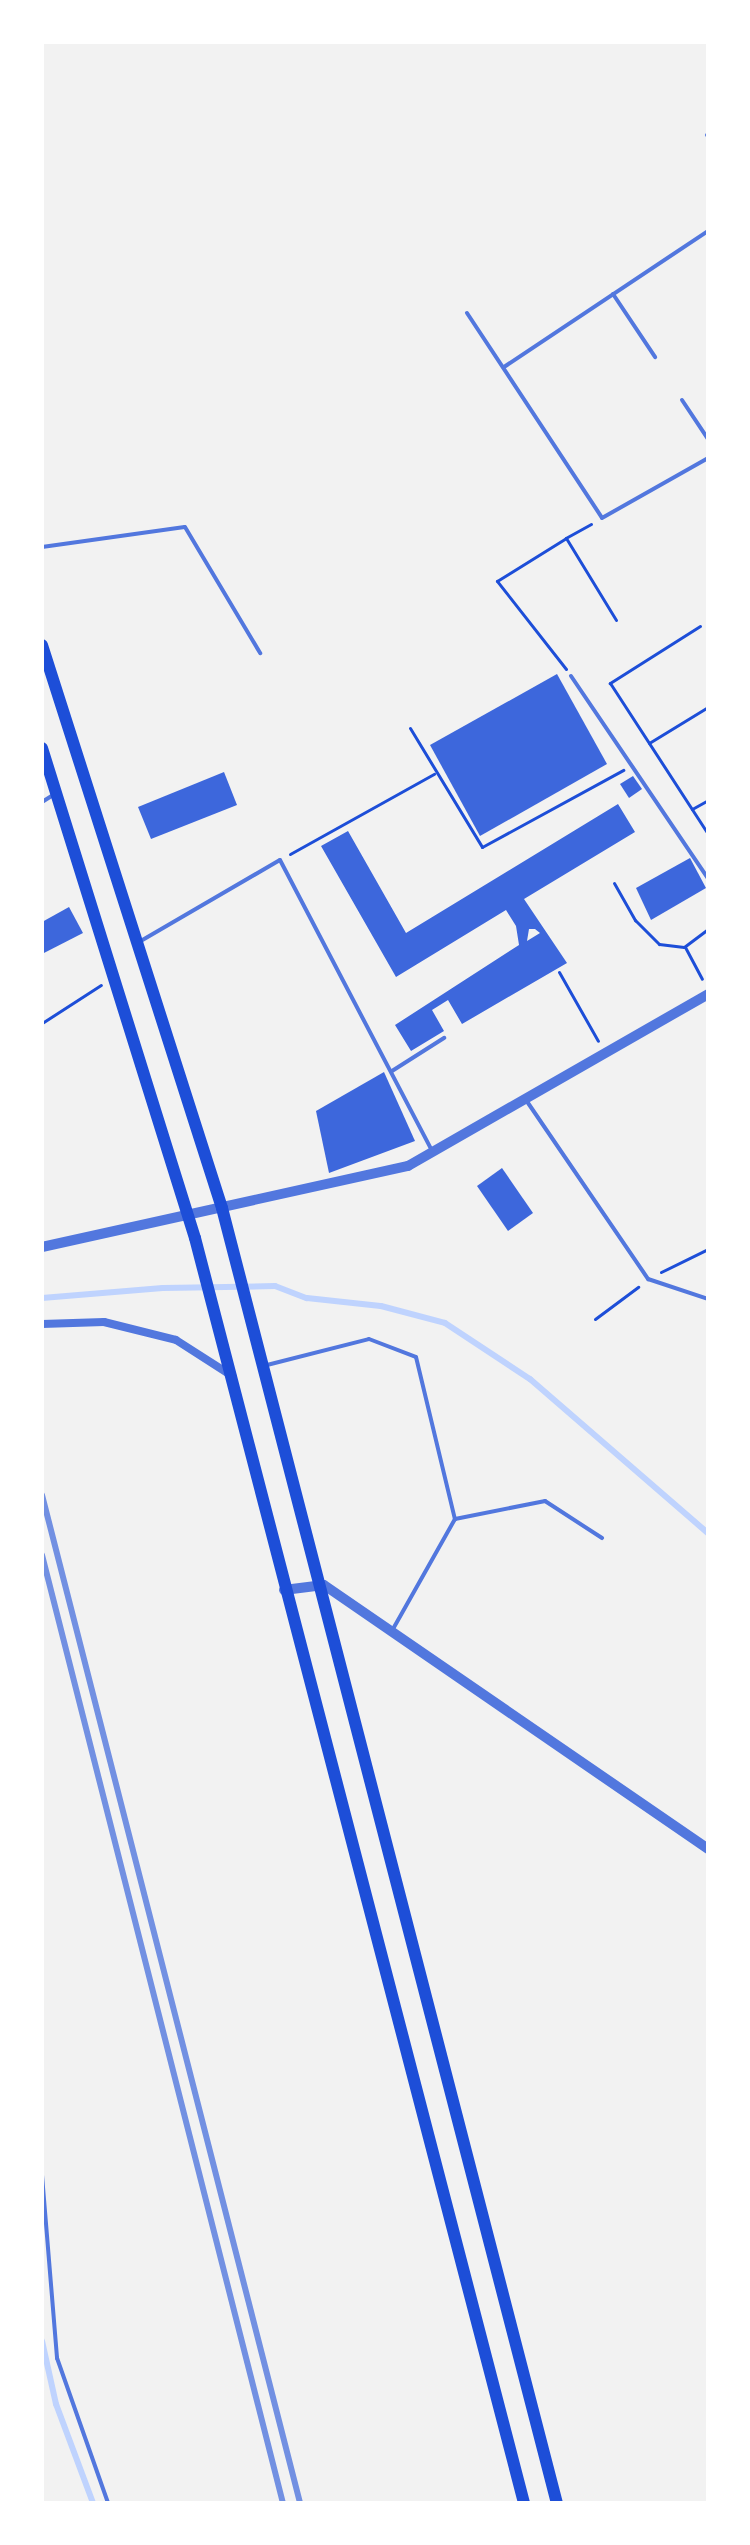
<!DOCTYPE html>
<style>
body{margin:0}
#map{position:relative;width:750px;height:2545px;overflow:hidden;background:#f2f2f2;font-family:"Fira Sans Condensed",sans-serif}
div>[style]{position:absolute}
.stream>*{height:6px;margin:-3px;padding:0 3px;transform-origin:3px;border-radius:3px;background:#bfd3fe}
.building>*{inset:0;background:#3d67dc}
.path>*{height:3px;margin:-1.5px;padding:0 1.5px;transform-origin:1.5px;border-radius:1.5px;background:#1d4ed8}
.service>*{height:4px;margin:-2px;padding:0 2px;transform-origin:2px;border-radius:2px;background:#5277de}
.minor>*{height:8px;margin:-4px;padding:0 4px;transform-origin:4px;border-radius:4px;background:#5277de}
.tertiary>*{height:10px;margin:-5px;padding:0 5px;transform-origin:5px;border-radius:5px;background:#5277de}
.primary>*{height:12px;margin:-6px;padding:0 6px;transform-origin:6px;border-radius:6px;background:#1d4ed8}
.rail>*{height:6px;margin:-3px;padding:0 3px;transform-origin:3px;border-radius:3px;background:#7290e2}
span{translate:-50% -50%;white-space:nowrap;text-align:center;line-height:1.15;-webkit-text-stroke:7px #fff;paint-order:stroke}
.frame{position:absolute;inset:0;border:44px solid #fff;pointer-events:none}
</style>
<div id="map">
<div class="stream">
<div style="left:42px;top:1298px;width:121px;rotate:-4.7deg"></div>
<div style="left:163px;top:1288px;width:112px;rotate:-1deg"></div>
<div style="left:275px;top:1286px;width:34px;rotate:21deg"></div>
<div style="left:307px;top:1298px;width:74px;rotate:6.2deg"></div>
<div style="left:381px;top:1306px;width:66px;rotate:14.9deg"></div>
<div style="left:445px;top:1323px;width:102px;rotate:33.4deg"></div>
<div style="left:530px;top:1379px;width:235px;rotate:40.9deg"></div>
<div style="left:42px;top:2341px;width:65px;rotate:77.5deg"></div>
<div style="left:56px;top:2404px;width:106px;rotate:69.5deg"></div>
</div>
<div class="building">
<div style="clip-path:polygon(557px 674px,607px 764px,480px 836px,430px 745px)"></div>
<div style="clip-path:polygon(224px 772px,237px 805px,151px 839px,138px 807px)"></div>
<div style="clip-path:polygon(633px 776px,642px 789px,629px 798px,620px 784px)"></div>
<div style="clip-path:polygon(evenodd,618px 804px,635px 832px,524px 899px,567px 963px,462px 1024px,448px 1000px,432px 1010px,444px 1031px,411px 1051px,395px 1025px,519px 945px,516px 926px,506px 910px,396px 977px,321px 846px,348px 831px,406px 933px,618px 804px,529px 929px,535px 929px,540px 933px,527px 941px,529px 929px)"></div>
<div style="clip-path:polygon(690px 858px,706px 888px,651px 920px,636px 888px)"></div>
<div style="clip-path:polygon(69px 907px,83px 933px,42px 954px,42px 922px)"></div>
<div style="clip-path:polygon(384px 1072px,415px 1141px,329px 1173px,316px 1111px)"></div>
<div style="clip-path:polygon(502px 1168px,533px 1213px,508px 1231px,477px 1186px)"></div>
</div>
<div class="path">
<div style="left:591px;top:524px;width:29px;rotate:151deg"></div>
<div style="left:566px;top:538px;width:96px;rotate:58.6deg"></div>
<div style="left:700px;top:626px;width:107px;rotate:147.7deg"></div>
<div style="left:610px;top:683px;width:180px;rotate:57deg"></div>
<div style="left:566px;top:669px;width:112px;rotate:-128.1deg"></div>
<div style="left:497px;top:581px;width:81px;rotate:-31.9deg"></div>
<div style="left:410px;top:728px;width:139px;rotate:58.8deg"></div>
<div style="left:482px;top:847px;width:161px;rotate:-28.6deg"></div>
<div style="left:649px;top:743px;width:69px;rotate:-31.4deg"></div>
<div style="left:692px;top:809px;width:18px;rotate:-29deg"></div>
<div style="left:290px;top:854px;width:165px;rotate:-29.1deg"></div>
<div style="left:614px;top:883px;width:43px;rotate:60.4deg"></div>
<div style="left:635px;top:920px;width:34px;rotate:45deg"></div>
<div style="left:659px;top:944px;width:25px;rotate:7deg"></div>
<div style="left:684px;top:947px;width:30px;rotate:-37deg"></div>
<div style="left:685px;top:947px;width:36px;rotate:62deg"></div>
<div style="left:559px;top:972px;width:79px;rotate:60.5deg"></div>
<div style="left:42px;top:1023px;width:70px;rotate:-32.8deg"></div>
<div style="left:661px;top:1272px;width:52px;rotate:-26.1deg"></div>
<div style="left:595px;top:1319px;width:54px;rotate:-36.7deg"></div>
</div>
<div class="service">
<div style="left:707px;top:135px;width:1px;rotate:45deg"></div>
<div style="left:613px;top:294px;width:76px;rotate:56.3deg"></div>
<div style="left:467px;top:313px;width:245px;rotate:56.6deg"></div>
<div style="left:602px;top:518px;width:122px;rotate:-29.5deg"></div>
<div style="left:504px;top:367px;width:245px;rotate:-33.7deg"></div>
<div style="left:682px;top:400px;width:47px;rotate:56.3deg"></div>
<div style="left:42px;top:547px;width:144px;rotate:-8deg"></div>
<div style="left:185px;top:527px;width:147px;rotate:59.2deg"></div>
<div style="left:571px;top:676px;width:244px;rotate:55.9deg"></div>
<div style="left:42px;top:802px;width:15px;rotate:-32deg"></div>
<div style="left:139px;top:942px;width:163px;rotate:-30.2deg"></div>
<div style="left:280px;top:860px;width:328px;rotate:62.4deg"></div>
<div style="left:392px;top:1071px;width:62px;rotate:-32.4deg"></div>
<div style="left:526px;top:1100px;width:217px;rotate:55.7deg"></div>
<div style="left:648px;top:1279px;width:63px;rotate:18.4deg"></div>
<div style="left:267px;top:1365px;width:105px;rotate:-14.3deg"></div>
<div style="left:369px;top:1339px;width:50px;rotate:21deg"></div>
<div style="left:416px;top:1357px;width:167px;rotate:76.5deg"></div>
<div style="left:455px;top:1519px;width:92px;rotate:-11.3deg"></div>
<div style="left:545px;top:1501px;width:68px;rotate:33deg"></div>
<div style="left:393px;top:1629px;width:126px;rotate:-60.6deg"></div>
<div style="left:42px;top:2175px;width:184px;rotate:85.3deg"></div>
<div style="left:57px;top:2358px;width:154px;rotate:70.6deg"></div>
</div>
<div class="minor">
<div style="left:42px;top:1324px;width:62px;rotate:-1.8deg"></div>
<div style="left:104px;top:1322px;width:74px;rotate:14deg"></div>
<div style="left:176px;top:1340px;width:67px;rotate:32.7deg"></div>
</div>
<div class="tertiary">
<div style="left:42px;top:1247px;width:375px;rotate:-12.5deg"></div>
<div style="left:408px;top:1166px;width:346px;rotate:-29.8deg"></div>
<div style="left:284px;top:1590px;width:40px;rotate:-7.1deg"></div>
<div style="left:324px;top:1585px;width:466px;rotate:34.5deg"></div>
</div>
<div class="primary">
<div style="left:42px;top:645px;width:591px;rotate:72.27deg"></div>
<div style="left:222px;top:1208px;width:1338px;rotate:75.5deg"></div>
<div style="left:42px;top:748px;width:513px;rotate:72.66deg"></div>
<div style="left:195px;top:1238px;width:1307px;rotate:75.42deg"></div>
</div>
<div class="rail">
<div style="left:42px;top:1495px;width:1040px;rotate:75.64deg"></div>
<div style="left:42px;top:1555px;width:978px;rotate:75.74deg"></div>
</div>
<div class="frame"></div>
</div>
